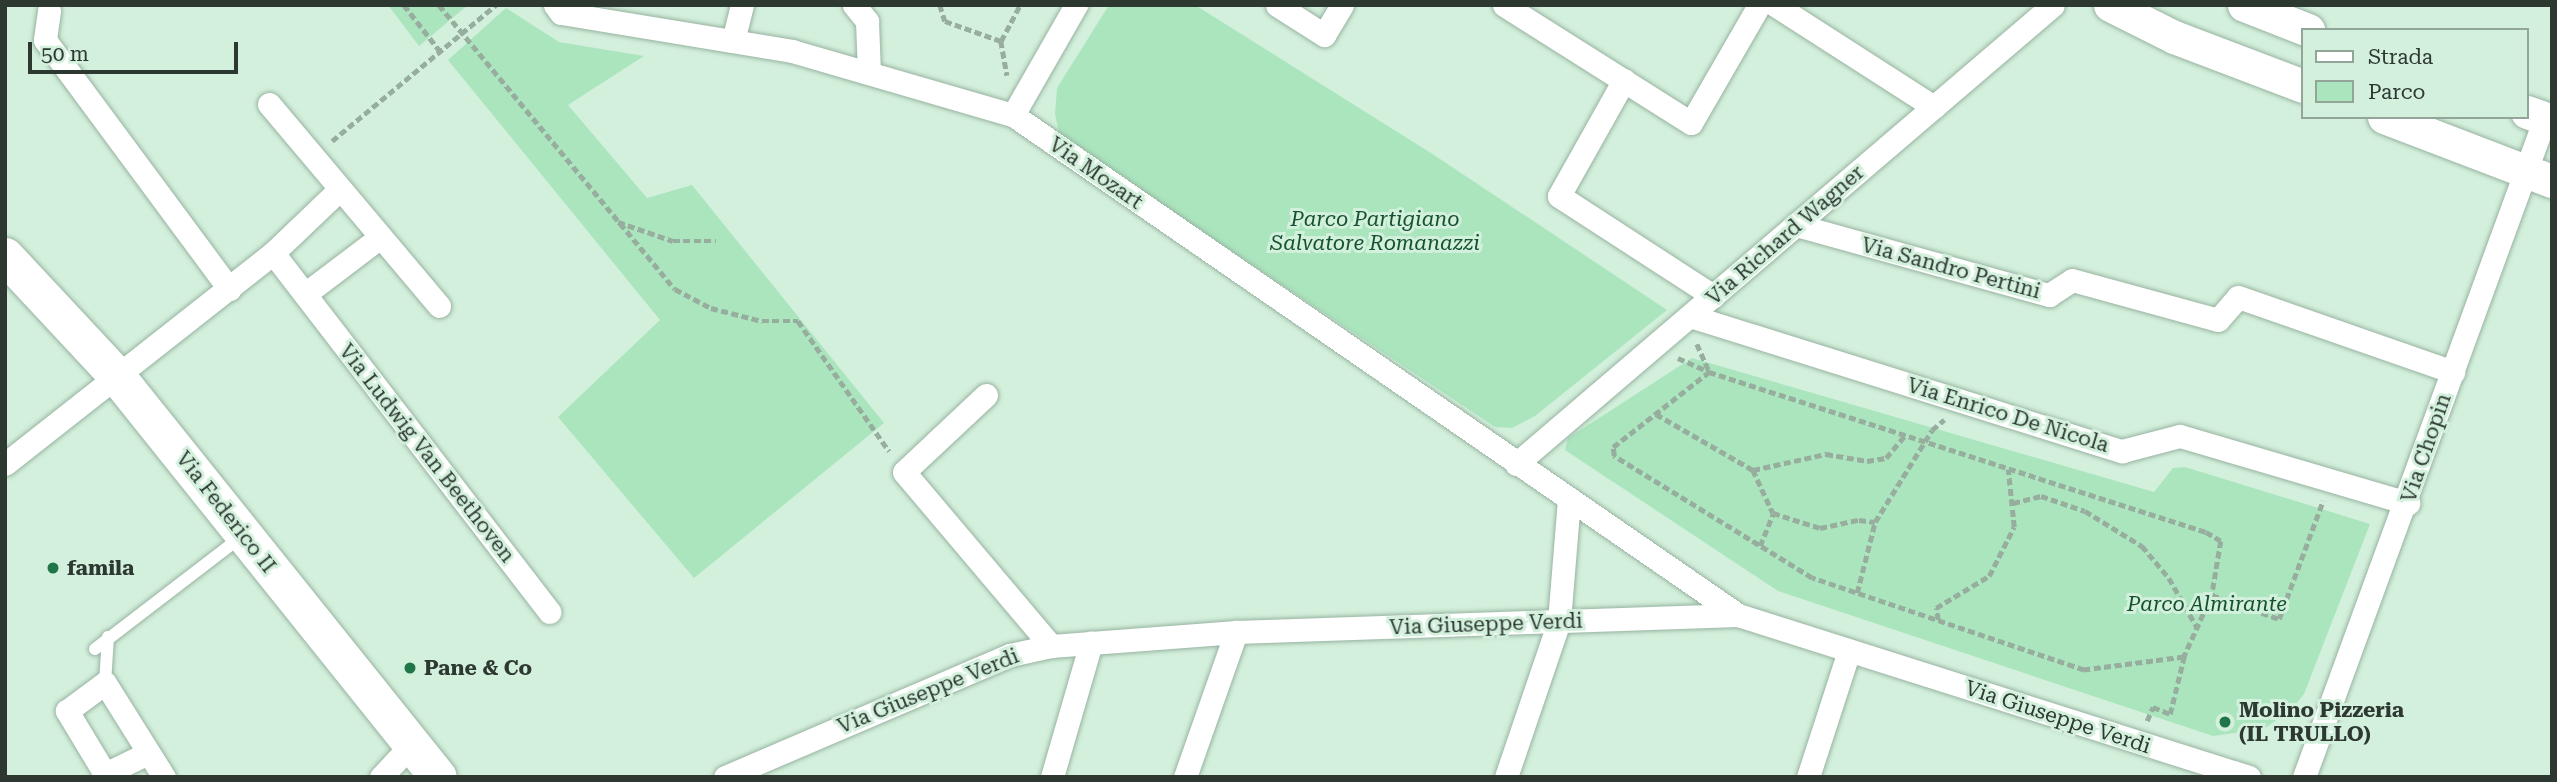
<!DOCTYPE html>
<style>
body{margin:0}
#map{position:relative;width:2557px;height:782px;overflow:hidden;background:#d3f0dc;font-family:"Roboto Serif",serif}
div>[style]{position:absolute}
.green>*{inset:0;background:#aae5be}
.path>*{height:4.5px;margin-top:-2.25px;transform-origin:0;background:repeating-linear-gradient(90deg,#97ad9e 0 7px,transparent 0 10.5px)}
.roads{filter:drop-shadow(0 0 2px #98b3a1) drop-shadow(0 0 2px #98b3a1)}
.lane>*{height:12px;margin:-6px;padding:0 6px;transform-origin:6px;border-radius:6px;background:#fff}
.street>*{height:23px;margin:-11.5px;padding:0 11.5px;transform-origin:11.5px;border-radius:11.5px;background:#fff}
.secondary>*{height:33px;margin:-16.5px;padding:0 16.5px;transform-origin:16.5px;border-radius:16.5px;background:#fff}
.primary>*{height:37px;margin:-18.5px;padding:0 18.5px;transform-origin:18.5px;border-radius:18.5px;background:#fff}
.dots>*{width:19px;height:19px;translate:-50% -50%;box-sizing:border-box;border:4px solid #d3f0dc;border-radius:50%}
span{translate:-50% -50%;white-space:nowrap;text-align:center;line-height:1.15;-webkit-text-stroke:6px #d3f0dc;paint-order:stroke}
.street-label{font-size:21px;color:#2d3831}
.park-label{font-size:21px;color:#165232;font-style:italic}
.poi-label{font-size:21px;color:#2d3831;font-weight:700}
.left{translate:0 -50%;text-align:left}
.frame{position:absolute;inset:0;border:7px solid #2d3831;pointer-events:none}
.legend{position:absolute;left:2301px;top:28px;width:228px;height:91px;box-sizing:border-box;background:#d3f0dc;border:2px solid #91a698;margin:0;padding:9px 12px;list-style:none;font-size:21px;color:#2d3831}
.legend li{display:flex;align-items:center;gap:14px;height:35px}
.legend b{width:35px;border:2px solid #91a698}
.scale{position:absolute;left:28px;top:42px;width:210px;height:32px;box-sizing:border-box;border:4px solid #2d3831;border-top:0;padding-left:9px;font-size:21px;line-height:24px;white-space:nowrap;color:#2d3831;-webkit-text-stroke:5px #d3f0dc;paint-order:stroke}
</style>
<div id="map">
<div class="green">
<div style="clip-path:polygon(388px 5px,468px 5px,419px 46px)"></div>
<div style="clip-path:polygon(1109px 5px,1195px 5px,1434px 155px,1667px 310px,1535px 416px,1512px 428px,1495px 427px,1060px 137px,1055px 114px,1057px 88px)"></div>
<div style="clip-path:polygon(506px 8px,559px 42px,644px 56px,568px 105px,647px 198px,692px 185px,884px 423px,694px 578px,558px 417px,660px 320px,448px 60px)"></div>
<div style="clip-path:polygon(1692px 358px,2154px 492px,2173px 468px,2185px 467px,2370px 524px,2304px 694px,2292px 709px,2264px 729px,2213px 736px,1778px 591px,1565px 450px,1568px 438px)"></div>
</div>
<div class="path">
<div style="left:404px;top:5px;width:58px;rotate:52deg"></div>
<div style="left:439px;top:5px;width:369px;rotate:50.3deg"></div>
<div style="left:675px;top:289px;width:41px;rotate:27.8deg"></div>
<div style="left:711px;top:308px;width:53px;rotate:14.3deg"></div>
<div style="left:762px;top:321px;width:36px"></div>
<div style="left:798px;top:321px;width:159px;rotate:55deg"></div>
<div style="left:940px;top:5px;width:17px;rotate:73deg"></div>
<div style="left:945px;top:21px;width:59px;rotate:19.7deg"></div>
<div style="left:1001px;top:41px;width:41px;rotate:-62.2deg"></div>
<div style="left:1001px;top:41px;width:35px;rotate:80deg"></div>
<div style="left:332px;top:141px;width:213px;rotate:-39.7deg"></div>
<div style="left:618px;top:222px;width:58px;rotate:19.1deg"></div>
<div style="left:673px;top:241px;width:43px"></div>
<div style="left:1697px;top:344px;width:30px;rotate:66deg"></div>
<div style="left:1678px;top:358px;width:34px;rotate:24deg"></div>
<div style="left:1656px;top:414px;width:112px;rotate:30deg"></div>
<div style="left:1753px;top:470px;width:75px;rotate:-12.4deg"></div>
<div style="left:1826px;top:454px;width:42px;rotate:9.7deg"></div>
<div style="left:1867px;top:461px;width:19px;rotate:-9deg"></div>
<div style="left:1886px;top:458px;width:30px;rotate:-50deg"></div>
<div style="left:1753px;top:470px;width:47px;rotate:65.1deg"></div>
<div style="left:1773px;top:513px;width:49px;rotate:17.7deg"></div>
<div style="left:1820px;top:528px;width:40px;rotate:-12deg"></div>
<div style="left:1859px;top:520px;width:16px;rotate:7deg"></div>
<div style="left:1875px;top:522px;width:108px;rotate:-58.2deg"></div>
<div style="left:1932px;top:430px;width:16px;rotate:-40deg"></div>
<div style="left:2013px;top:503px;width:29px;rotate:-14deg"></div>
<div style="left:2041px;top:496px;width:46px;rotate:18.8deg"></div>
<div style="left:2085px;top:511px;width:67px;rotate:31.6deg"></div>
<div style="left:2142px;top:546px;width:42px;rotate:49.8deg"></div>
<div style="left:2169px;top:578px;width:56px;rotate:60.3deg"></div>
<div style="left:1760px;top:546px;width:35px;rotate:-68deg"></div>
<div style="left:1857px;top:593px;width:73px;rotate:-75.8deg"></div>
<div style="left:2212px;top:595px;width:68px;rotate:114.3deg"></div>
<div style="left:2184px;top:657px;width:101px;rotate:172.6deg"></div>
<div style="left:2084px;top:670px;width:287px;rotate:-161.3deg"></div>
<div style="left:1812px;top:578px;width:233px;rotate:-148.4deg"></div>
<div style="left:1614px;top:456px;width:9px;rotate:-96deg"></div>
<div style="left:1613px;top:447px;width:122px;rotate:-38deg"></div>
<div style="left:1709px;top:372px;width:522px;rotate:17.85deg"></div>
<div style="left:2206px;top:532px;width:17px;rotate:31deg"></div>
<div style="left:2221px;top:541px;width:55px;rotate:99.5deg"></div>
<div style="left:2212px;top:595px;width:71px;rotate:19.7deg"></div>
<div style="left:2279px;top:619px;width:126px;rotate:-69.6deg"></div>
<div style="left:1938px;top:620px;width:12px;rotate:-99deg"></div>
<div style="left:1936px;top:608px;width:62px;rotate:-31.1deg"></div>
<div style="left:1989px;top:576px;width:55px;rotate:-63deg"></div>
<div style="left:2014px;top:527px;width:58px;rotate:-95.9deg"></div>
<div style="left:2147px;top:721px;width:15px;rotate:-67deg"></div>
<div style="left:2153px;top:707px;width:18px;rotate:22deg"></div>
<div style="left:2170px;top:714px;width:59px;rotate:-76.2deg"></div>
</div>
<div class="roads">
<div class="lane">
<div style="left:95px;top:649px;width:184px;rotate:-37.5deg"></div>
<div style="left:105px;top:683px;width:46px;rotate:-86.3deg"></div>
</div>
<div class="street">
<div style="left:555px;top:5px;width:10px;rotate:53deg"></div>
<div style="left:561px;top:13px;width:234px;rotate:9.3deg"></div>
<div style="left:792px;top:51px;width:230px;rotate:16.2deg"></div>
<div style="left:1013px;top:115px;width:881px;rotate:34.59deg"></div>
<div style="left:854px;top:5px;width:21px;rotate:51deg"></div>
<div style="left:867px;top:21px;width:52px;rotate:87.8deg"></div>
<div style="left:1277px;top:5px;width:56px;rotate:32.6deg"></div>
<div style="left:1324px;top:35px;width:35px;rotate:-59deg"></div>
<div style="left:1504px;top:5px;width:221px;rotate:32.3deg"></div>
<div style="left:1691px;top:123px;width:136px;rotate:-60deg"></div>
<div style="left:1775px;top:5px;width:189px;rotate:32.7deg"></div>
<div style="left:49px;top:11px;width:29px;rotate:98deg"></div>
<div style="left:45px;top:40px;width:310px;rotate:53.5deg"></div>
<div style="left:733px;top:41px;width:37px;rotate:-76deg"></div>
<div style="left:1624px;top:80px;width:133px;rotate:119.3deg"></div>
<div style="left:1559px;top:196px;width:184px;rotate:33deg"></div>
<div style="left:269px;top:104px;width:264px;rotate:49.9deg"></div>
<div style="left:1013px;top:115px;width:127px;rotate:-60.2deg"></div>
<div style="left:1796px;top:225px;width:263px;rotate:15.5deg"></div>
<div style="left:2049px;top:295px;width:27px;rotate:-33deg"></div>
<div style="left:2072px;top:280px;width:151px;rotate:15.3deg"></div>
<div style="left:2218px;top:320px;width:30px;rotate:-49deg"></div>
<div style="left:2238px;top:297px;width:228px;rotate:19.2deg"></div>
<div style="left:273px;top:253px;width:91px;rotate:-43.7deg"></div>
<div style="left:305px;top:294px;width:93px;rotate:-37.1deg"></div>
<div style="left:1690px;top:316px;width:453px;rotate:17.4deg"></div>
<div style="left:2122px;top:451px;width:60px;rotate:-14.5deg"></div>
<div style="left:2180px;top:436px;width:238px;rotate:16.4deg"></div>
<div style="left:986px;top:395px;width:112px;rotate:136.8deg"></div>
<div style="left:904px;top:472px;width:228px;rotate:49.8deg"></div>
<div style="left:5px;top:464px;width:341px;rotate:-38.2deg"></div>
<div style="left:273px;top:253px;width:453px;rotate:52.4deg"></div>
<div style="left:1516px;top:464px;width:706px;rotate:-40.52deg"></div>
<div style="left:148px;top:753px;width:48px;rotate:154deg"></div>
<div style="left:105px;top:774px;width:74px;rotate:-121.1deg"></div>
<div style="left:67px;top:711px;width:47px;rotate:-36.4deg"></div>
<div style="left:105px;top:683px;width:111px;rotate:57.9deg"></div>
<div style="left:381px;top:777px;width:44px;rotate:-46.8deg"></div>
<div style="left:725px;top:777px;width:310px;rotate:-23.2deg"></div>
<div style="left:1010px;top:655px;width:42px;rotate:-12.4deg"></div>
<div style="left:1051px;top:646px;width:186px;rotate:-4.3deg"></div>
<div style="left:1236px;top:632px;width:502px;rotate:-1.94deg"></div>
<div style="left:1738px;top:615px;width:536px;rotate:17.59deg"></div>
<div style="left:1052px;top:777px;width:140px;rotate:-73.8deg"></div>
<div style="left:1185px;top:777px;width:154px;rotate:-70.6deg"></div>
<div style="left:1506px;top:777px;width:165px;rotate:-71.2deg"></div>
<div style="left:1559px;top:621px;width:121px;rotate:-85.3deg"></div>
<div style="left:1808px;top:777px;width:133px;rotate:-72deg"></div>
<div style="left:2304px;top:777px;width:702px;rotate:-69.91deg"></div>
</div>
<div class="secondary">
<div style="left:2110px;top:5px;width:72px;rotate:26.6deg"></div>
<div style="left:2174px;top:37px;width:138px;rotate:20.8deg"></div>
<div style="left:2244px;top:5px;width:69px;rotate:21.3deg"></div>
<div style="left:2527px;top:112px;width:27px;rotate:20deg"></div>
<div style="left:2384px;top:117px;width:180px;rotate:20.9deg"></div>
</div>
<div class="primary">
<div style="left:5px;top:256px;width:161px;rotate:47deg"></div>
<div style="left:115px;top:374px;width:516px;rotate:51.29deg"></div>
</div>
</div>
<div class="dots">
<div style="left:53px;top:568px;background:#217649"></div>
<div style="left:410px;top:668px;background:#217649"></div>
<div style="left:2225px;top:722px;background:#217649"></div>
</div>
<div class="street-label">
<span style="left:1096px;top:173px;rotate:35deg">Via Mozart</span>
<span style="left:1785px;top:235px;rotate:-41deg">Via Richard Wagner</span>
<span style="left:1951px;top:268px;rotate:15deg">Via Sandro Pertini</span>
<span style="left:2008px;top:415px;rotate:17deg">Via Enrico De Nicola</span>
<span style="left:2426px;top:448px;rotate:-71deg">Via Chopin</span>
<span style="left:427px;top:453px;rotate:52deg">Via Ludwig Van Beethoven</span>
<span style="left:226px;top:512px;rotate:52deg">Via Federico II</span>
<span style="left:1486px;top:624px;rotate:-2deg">Via Giuseppe Verdi</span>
<span style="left:928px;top:691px;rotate:-22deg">Via Giuseppe Verdi</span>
<span style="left:2058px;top:717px;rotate:18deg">Via Giuseppe Verdi</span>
</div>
<div class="park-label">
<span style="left:1375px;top:231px">Parco Partigiano<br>Salvatore Romanazzi</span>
<span style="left:2207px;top:604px">Parco Almirante</span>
</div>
<div class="poi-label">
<span class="left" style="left:67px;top:568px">famila</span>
<span class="left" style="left:424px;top:668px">Pane &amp; Co</span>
<span class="left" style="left:2239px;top:722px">Molino Pizzeria<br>(IL TRULLO)</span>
</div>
<div class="frame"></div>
<ul class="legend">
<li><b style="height:9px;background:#fff"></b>Strada</li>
<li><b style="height:19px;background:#aae5be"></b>Parco</li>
</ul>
<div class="scale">50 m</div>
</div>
